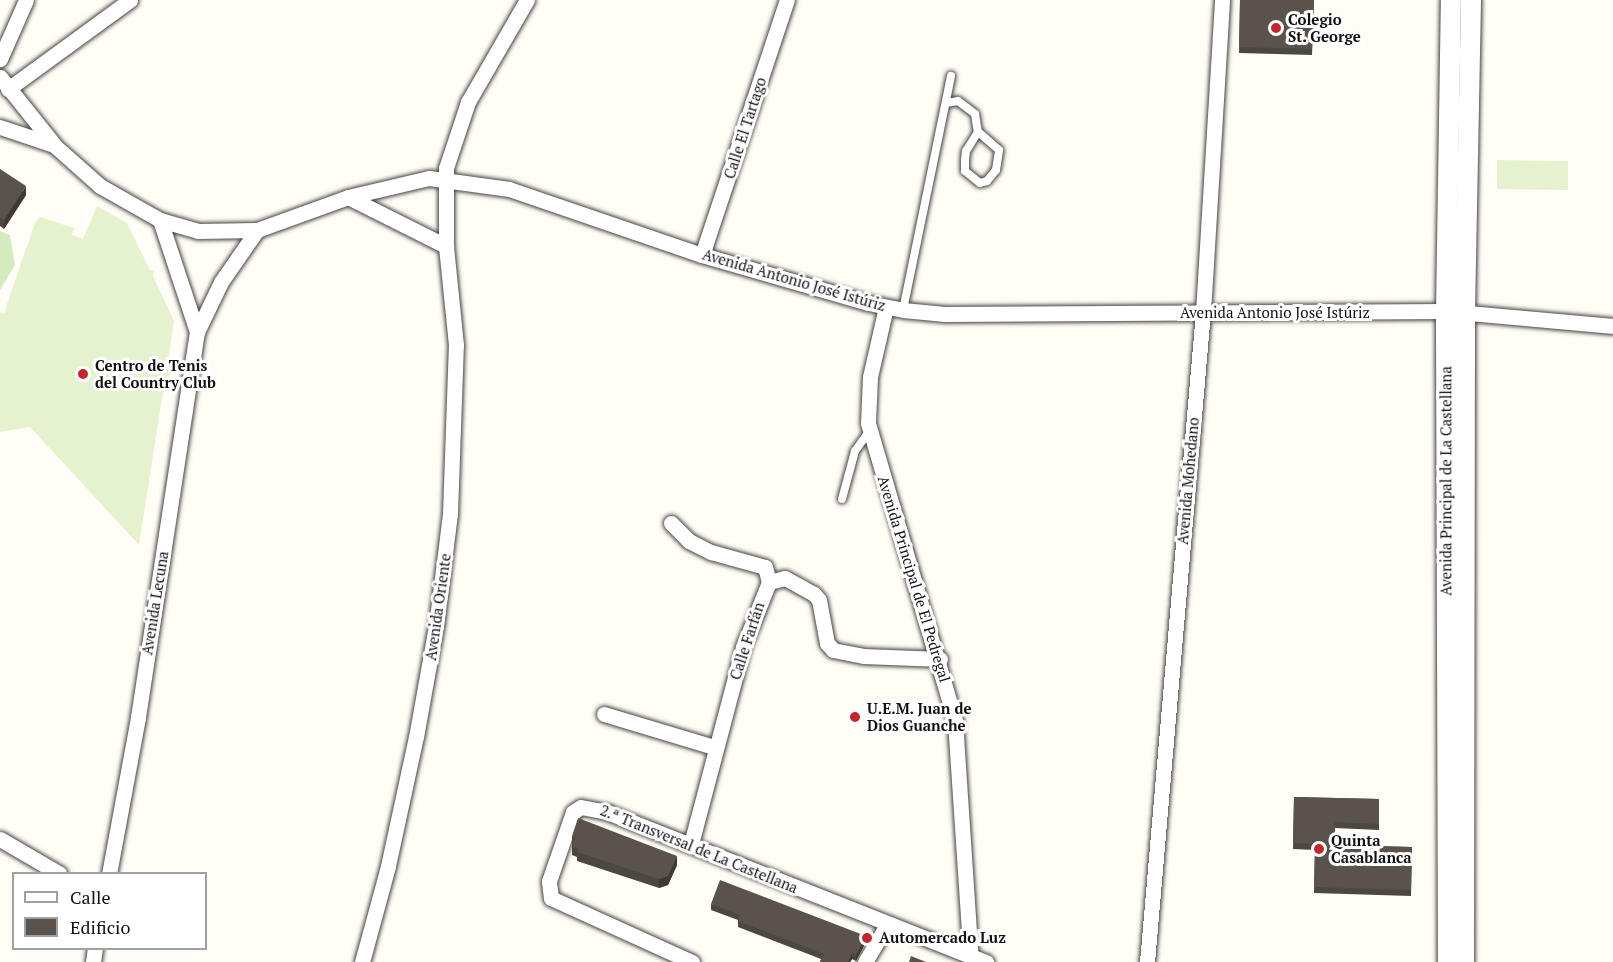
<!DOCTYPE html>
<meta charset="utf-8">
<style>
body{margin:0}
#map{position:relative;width:1613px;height:962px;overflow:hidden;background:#fffdf5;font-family:"PT Serif",serif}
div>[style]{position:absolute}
.green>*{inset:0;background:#d5ebbd}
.pitch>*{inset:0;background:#e6f2cf}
.roads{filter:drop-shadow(0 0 2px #444) drop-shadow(0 0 2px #444)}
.service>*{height:8px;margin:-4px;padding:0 4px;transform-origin:4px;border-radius:4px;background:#fff}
.minor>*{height:15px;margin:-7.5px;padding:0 7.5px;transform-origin:7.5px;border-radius:7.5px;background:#fff}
.tertiary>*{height:20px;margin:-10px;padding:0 10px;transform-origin:10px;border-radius:10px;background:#fff}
.wall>*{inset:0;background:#4d4742}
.shaded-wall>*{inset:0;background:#3f3936}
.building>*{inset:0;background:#5a524d}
.dots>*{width:16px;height:16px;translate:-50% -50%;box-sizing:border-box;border:3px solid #fff;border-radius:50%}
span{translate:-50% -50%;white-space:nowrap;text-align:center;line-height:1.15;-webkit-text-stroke:6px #fff;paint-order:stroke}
.poi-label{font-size:15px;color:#111;font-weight:700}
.left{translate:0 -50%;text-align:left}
.street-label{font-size:15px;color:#111}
.legend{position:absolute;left:12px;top:872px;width:195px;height:78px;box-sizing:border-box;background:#fff;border:2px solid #a0a0a0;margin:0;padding:8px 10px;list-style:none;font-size:18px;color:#111}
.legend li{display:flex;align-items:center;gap:12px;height:30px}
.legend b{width:30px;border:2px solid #a0a0a0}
</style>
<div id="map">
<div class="green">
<div style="clip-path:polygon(0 231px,10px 235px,15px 265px,0 290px)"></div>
</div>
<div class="pitch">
<div style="clip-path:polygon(1497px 160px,1568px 161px,1568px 190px,1497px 189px)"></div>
<div style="clip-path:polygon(97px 206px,127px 223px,150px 270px,154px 271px,153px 276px,174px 321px,167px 369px,171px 371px,162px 398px,139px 545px,30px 427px,0 432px,0 312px,4px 313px,35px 223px,40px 217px,74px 228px,72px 235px,83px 239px)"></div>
</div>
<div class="roads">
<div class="service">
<div style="left:946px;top:103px;width:12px;rotate:-9deg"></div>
<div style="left:958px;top:101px;width:21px;rotate:37deg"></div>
<div style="left:975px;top:114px;width:18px;rotate:81deg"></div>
<div style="left:978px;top:132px;width:22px;rotate:122deg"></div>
<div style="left:966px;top:151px;width:9px;rotate:96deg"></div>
<div style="left:965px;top:160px;width:11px;rotate:90deg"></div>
<div style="left:965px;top:171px;width:19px;rotate:39deg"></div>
<div style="left:980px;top:183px;width:7px;rotate:-16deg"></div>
<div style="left:987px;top:181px;width:14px;rotate:-51deg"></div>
<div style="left:996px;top:170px;width:20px;rotate:-81deg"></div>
<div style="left:999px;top:150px;width:28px;rotate:-139deg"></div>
<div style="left:903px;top:310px;width:239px;rotate:-78.4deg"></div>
<div style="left:842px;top:499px;width:50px;rotate:-74.8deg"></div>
<div style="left:855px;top:451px;width:26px;rotate:-54deg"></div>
</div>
<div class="minor">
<div style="left:0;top:59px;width:64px;rotate:-66.2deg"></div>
<div style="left:0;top:77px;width:88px;rotate:51.4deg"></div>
<div style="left:55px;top:146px;width:60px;rotate:41.6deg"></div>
<div style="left:100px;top:186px;width:69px;rotate:29.5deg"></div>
<div style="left:160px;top:220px;width:40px;rotate:16deg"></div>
<div style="left:198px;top:231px;width:59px;rotate:-1deg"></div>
<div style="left:257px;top:230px;width:97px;rotate:-19.9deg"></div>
<div style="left:348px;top:197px;width:83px;rotate:-13.2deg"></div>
<div style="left:429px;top:178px;width:81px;rotate:7.8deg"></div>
<div style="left:509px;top:189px;width:204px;rotate:18.9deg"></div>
<div style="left:702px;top:255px;width:173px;rotate:16.1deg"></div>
<div style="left:868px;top:303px;width:36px;rotate:11deg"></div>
<div style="left:903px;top:310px;width:42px;rotate:5.4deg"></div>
<div style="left:945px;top:314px;width:501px;rotate:-0.34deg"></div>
<div style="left:1446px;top:311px;width:168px;rotate:5.1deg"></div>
<div style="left:8px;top:89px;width:151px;rotate:-36.1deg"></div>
<div style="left:0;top:127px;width:54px;rotate:18.4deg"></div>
<div style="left:348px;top:197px;width:110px;rotate:26.6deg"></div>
<div style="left:160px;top:220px;width:118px;rotate:71.7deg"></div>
<div style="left:702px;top:255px;width:269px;rotate:-71.6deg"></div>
<div style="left:886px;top:307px;width:72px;rotate:102.9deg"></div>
<div style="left:870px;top:377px;width:46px;rotate:92.5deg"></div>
<div style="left:868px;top:423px;width:310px;rotate:73.7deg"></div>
<div style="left:955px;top:721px;width:242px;rotate:86.2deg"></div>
<div style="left:671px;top:523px;width:25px;rotate:45deg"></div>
<div style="left:689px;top:541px;width:25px;rotate:27deg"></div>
<div style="left:711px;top:552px;width:56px;rotate:15.5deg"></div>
<div style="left:765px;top:567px;width:16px;rotate:75deg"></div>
<div style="left:604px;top:714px;width:115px;rotate:16.7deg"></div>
<div style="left:0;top:839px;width:69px;rotate:30.3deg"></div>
<div style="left:691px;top:844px;width:204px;rotate:-75.2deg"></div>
<div style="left:743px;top:647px;width:70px;rotate:-68.2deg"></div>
<div style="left:769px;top:582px;width:16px;rotate:-14deg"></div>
<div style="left:785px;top:578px;width:33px;rotate:29deg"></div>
<div style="left:814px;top:594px;width:8px;rotate:50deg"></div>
<div style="left:819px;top:600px;width:44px;rotate:79.5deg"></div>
<div style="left:827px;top:643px;width:9px;rotate:49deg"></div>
<div style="left:833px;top:650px;width:32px;rotate:11deg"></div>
<div style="left:864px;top:656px;width:76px;rotate:2.3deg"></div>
<div style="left:109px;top:874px;width:160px;rotate:-79.5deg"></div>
<div style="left:138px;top:717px;width:389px;rotate:-81.3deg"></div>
<div style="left:197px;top:332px;width:55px;rotate:-64.4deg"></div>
<div style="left:221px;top:282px;width:63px;rotate:-55.3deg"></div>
<div style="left:93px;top:962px;width:14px;rotate:-82deg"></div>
<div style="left:362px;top:962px;width:99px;rotate:-74.8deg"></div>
<div style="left:388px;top:866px;width:132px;rotate:-77.8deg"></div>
<div style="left:416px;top:737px;width:113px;rotate:-79.8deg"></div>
<div style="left:436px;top:626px;width:113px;rotate:-82.9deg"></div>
<div style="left:450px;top:514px;width:169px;rotate:-88deg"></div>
<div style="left:456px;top:345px;width:100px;rotate:-95.8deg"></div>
<div style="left:446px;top:246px;width:78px;rotate:-90deg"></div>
<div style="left:446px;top:168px;width:70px;rotate:-71.6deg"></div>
<div style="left:468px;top:102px;width:118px;rotate:-60deg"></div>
<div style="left:692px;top:962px;width:155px;rotate:-155.6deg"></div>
<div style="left:551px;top:898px;width:17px;rotate:-97deg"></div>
<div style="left:549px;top:881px;width:73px;rotate:-70.8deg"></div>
<div style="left:573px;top:812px;width:9px;rotate:-32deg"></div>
<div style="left:581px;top:807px;width:26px;rotate:11deg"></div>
<div style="left:607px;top:812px;width:408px;rotate:21.6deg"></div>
<div style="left:865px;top:962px;width:43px;rotate:-59.3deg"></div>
<div style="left:1147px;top:962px;width:652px;rotate:-85.08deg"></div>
<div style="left:1203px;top:312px;width:313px;rotate:-86.5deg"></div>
</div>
<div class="tertiary">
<div style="left:1448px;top:962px;width:651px;rotate:-90.18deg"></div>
<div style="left:1446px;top:311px;width:311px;rotate:-89.1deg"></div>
<div style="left:1464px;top:962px;width:649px;rotate:-89.91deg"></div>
<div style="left:1465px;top:313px;width:313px;rotate:-88.9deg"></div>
</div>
</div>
<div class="wall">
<div style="clip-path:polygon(1240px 0,1314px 0,1312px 55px,1239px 53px)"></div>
<div style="clip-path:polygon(0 169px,26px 195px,4px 229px,0 226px)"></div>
<div style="clip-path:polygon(1294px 797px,1379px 799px,1379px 830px,1335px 828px,1334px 845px,1412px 847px,1411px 896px,1314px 893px,1315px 850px,1293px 849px)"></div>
<div style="clip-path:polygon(572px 836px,677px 865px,668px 885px,659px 888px,577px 861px,577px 857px,572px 855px)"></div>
<div style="clip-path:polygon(711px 904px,866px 942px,856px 961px,852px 959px,850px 962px,820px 962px,821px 959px,738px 927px,738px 920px,711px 910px)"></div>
</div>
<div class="shaded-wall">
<div style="clip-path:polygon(26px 186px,26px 195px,4px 229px,4px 220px)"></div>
<div style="clip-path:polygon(677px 856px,677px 865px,668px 885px,659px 888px,659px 879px)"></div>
<div style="clip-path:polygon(866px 936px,866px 942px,856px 961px,856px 955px)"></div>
<div style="clip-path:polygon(852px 953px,852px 959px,850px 962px,848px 962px)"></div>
</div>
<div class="building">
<div style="clip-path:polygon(1240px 0,1314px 0,1312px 49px,1239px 47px)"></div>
<div style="clip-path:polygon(0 169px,26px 186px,4px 220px,0 217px)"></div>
<div style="clip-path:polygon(1294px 797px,1379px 799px,1379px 824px,1335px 822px,1334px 845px,1412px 847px,1411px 890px,1314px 887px,1315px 844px,1293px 843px)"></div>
<div style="clip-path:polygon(578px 818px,677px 856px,668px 876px,659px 879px,577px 852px,578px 849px,572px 846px,575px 838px,572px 836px)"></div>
<div style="clip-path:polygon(720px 880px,866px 936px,856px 955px,852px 953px,848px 962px,820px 962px,824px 954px,738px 921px,740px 915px,711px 904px)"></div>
<div style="clip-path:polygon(911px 956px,926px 962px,909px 962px)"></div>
</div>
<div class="dots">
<div style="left:1276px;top:28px;background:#c4262e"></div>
<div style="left:83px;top:374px;background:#c4262e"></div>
<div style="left:855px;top:717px;background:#c4262e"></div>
<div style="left:1319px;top:849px;background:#c4262e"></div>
<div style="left:867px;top:938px;background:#c4262e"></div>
</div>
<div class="poi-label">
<span class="left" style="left:1288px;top:28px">Colegio<br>St. George</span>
<span class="left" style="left:95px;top:374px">Centro de Tenis<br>del Country Club</span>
<span class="left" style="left:867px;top:717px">U.E.M. Juan de<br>Dios Guanche</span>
<span class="left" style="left:1331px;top:849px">Quinta<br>Casablanca</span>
<span class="left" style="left:879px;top:938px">Automercado Luz</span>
</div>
<div class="street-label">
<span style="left:745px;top:128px;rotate:-72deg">Calle El Tartago</span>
<span style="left:794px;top:280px;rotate:16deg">Avenida Antonio José Istúriz</span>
<span style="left:1275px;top:313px">Avenida Antonio José Istúriz</span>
<span style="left:1188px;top:481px;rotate:-85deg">Avenida Mohedano</span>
<span style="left:1446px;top:481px;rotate:-90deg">Avenida Principal de La Castellana</span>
<span style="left:914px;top:579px;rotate:73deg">Avenida Principal de El Pedregal</span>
<span style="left:155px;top:603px;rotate:-81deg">Avenida Lecuna</span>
<span style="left:438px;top:607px;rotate:-82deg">Avenida Oriente</span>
<span style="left:747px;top:641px;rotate:-72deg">Calle Farfán</span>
<span style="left:699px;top:849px;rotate:22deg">2.ª Transversal de La Castellana</span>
</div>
<ul class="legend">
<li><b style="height:8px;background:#fff"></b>Calle</li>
<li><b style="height:16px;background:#5a524d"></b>Edificio</li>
</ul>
</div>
